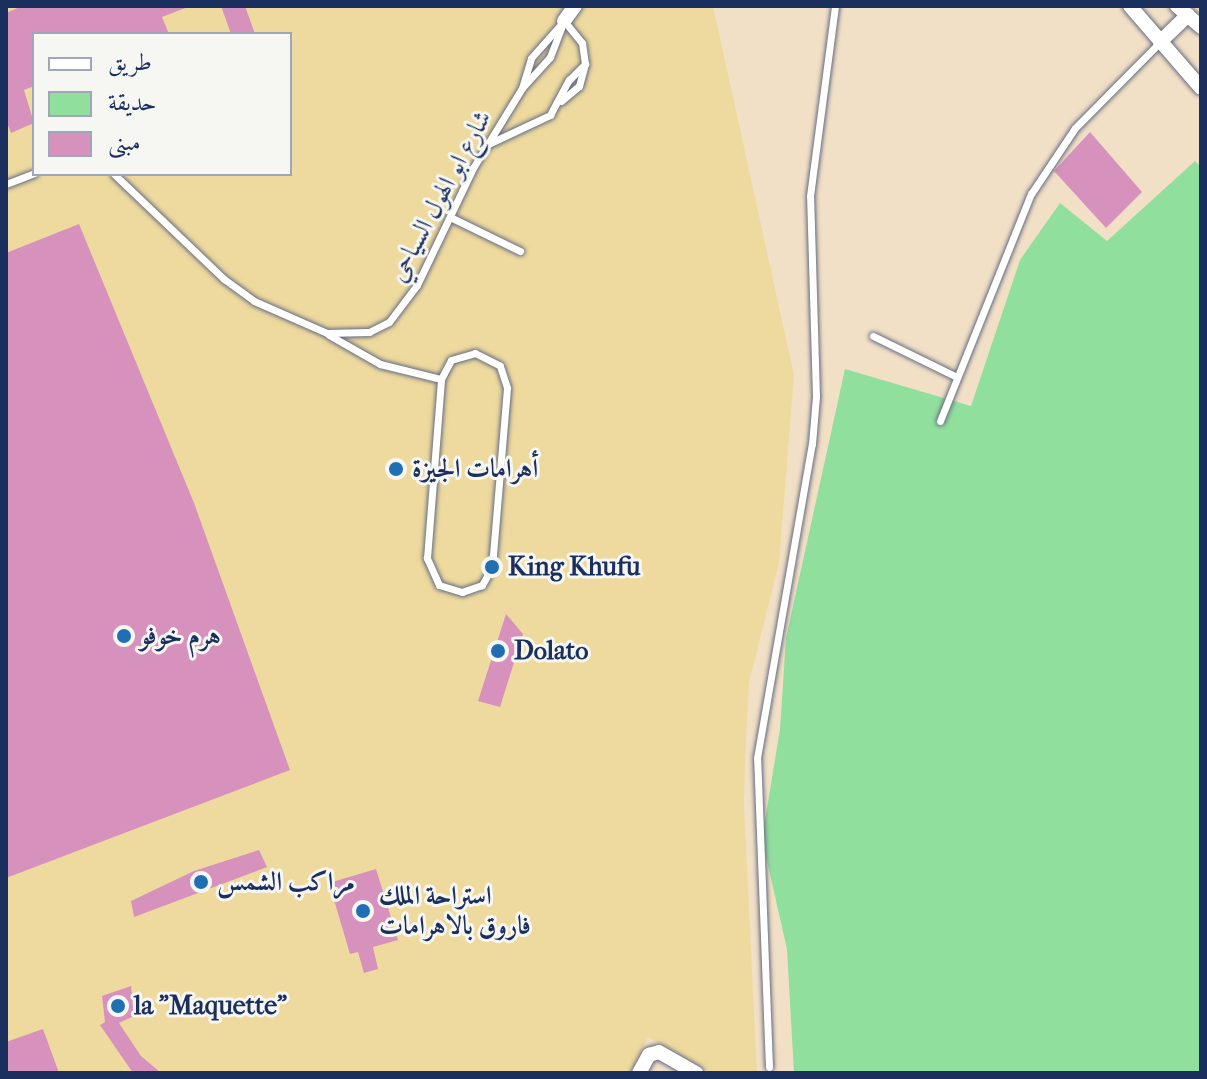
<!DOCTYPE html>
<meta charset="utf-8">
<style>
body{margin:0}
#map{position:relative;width:1207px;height:1079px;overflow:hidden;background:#f2e0c6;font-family:"IM FELL French Canon",Amiri,serif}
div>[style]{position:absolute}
.green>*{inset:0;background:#91df9d}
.sand>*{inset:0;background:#eeda9e}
.building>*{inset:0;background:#d692bd}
.roads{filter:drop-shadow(0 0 2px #666d82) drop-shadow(0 0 2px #666d82)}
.lane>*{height:7px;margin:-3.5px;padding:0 3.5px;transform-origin:3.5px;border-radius:3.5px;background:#fff}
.street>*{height:14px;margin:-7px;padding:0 7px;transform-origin:7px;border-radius:7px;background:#fff}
.dots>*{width:22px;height:22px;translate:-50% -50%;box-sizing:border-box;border:4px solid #f6f6f2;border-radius:50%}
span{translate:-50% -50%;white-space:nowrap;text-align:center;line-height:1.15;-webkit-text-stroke:6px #f6f6f2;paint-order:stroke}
.street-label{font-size:26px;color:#1b2f5e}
.poi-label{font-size:26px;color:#1b2f5e;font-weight:700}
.left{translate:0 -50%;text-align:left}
.frame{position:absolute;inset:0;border:8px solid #1b2f5e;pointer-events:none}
.legend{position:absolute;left:32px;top:32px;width:260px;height:144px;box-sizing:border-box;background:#f6f6f2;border:2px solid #9ea6b7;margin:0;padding:10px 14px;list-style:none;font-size:24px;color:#1b2f5e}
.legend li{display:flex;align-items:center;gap:16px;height:40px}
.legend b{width:40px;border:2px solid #9ea6b7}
</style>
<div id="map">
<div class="green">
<div style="clip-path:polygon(1195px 161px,1201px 167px,1201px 1073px,794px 1073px,787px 949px,762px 839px,780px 729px,786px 638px,845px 369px,971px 406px,1020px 260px,1060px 203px,1107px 241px)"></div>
</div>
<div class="sand">
<div style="clip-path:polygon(evenodd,6px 6px,713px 6px,794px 375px,779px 563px,749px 683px,746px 739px,744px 805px,757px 1073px,711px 1073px,648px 1037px,631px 1073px,6px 1073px,6px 6px,34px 34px,290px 34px,290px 174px,34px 174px,34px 34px)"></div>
</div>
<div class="building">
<div style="clip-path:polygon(22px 6px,188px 6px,188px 7px,162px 17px,169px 34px,34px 34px,34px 86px,24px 90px,34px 123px,11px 133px,6px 120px,6px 13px)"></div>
<div style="clip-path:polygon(221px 6px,245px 6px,255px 34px,231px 34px)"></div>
<div style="clip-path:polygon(1090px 132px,1142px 192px,1106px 228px,1054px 171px)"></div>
<div style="clip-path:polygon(79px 224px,194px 503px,290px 770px,6px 878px,6px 253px)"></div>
<div style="clip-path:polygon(506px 614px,523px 634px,500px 707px,478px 701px)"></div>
<div style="clip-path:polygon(259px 850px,267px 867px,134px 917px,131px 901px,194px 871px)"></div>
<div style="clip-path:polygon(376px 869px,398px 940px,373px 947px,378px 969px,364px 973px,358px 952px,350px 954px,329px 883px)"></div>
<div style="clip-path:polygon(131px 986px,134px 1016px,119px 1023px,141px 1056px,161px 1073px,133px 1073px,100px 1025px,105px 1022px,102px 996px)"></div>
<div style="clip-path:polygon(43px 1029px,59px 1073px,6px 1073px,6px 1042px)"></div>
</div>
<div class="roads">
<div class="lane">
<div style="left:522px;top:88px;width:31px;rotate:-73deg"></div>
<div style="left:531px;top:58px;width:50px;rotate:-48.3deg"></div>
<div style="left:561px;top:101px;width:23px;rotate:-40deg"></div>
<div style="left:579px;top:86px;width:23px;rotate:-75deg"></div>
<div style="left:585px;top:64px;width:21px;rotate:-98deg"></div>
<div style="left:582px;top:43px;width:28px;rotate:-129deg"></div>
<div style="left:486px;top:145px;width:71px;rotate:-25.1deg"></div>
<div style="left:550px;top:115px;width:40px;rotate:-62deg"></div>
<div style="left:569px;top:80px;width:23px;rotate:-45deg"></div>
<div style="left:114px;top:174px;width:152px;rotate:43.7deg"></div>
<div style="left:224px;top:279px;width:37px;rotate:36deg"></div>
<div style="left:254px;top:301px;width:80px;rotate:23.7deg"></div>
<div style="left:327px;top:333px;width:42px;rotate:-1.4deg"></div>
<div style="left:369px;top:332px;width:22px;rotate:-27deg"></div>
<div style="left:389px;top:322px;width:46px;rotate:-52.9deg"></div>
<div style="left:417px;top:285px;width:130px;rotate:-64.4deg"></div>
<div style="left:473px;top:168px;width:94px;rotate:-58.5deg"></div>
<div style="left:522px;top:88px;width:42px;rotate:-47.9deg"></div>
<div style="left:550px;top:57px;width:39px;rotate:-69deg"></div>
<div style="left:6px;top:184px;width:30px;rotate:-21deg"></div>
<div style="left:450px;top:217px;width:78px;rotate:25.9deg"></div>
<div style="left:329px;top:335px;width:59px;rotate:29.6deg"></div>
<div style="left:380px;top:364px;width:63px;rotate:13.8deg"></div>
<div style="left:873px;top:336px;width:93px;rotate:26deg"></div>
<div style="left:475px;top:353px;width:28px;rotate:27deg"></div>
<div style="left:500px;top:366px;width:23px;rotate:72deg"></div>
<div style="left:507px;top:388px;width:180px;rotate:94.8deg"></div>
<div style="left:492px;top:567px;width:21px;rotate:119deg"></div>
<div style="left:482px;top:585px;width:21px;rotate:161deg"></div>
<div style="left:462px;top:592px;width:24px;rotate:-163deg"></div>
<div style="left:439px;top:585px;width:30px;rotate:-114deg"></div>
<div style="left:427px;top:558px;width:180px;rotate:-85.5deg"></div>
<div style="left:441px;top:379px;width:21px;rotate:-62deg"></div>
<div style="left:451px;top:360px;width:25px;rotate:-16deg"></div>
<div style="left:940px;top:421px;width:245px;rotate:-68.2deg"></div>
<div style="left:1031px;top:194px;width:79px;rotate:-56.3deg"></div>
<div style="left:1075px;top:128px;width:121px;rotate:-45.3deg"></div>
<div style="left:769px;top:1067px;width:309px;rotate:-92.2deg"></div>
<div style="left:757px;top:758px;width:319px;rotate:-80.1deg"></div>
<div style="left:812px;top:444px;width:48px;rotate:-85.2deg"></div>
<div style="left:816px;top:396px;width:200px;rotate:-91.7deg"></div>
<div style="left:810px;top:196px;width:192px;rotate:-82.5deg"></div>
</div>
<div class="street">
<div style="left:1130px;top:6px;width:108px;rotate:49.1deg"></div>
<div style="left:1177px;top:6px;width:32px;rotate:41deg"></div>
<div style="left:564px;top:21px;width:19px;rotate:-54deg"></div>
<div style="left:1160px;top:42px;width:39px;rotate:-44deg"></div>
<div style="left:639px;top:1073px;width:21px;rotate:-61deg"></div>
<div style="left:649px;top:1055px;width:10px;rotate:-17deg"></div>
<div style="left:659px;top:1052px;width:43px;rotate:29.6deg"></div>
</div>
</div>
<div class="dots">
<div style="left:396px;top:469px;background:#1f6fb2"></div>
<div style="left:492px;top:567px;background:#1f6fb2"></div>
<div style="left:124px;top:636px;background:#1f6fb2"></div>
<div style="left:498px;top:651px;background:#1f6fb2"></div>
<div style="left:201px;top:882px;background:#1f6fb2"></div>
<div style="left:363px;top:911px;background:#1f6fb2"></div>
<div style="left:118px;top:1006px;background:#1f6fb2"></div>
</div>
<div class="street-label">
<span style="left:440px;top:196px;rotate:-62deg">شارع ابو الهول السياحي</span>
</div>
<div class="poi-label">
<span class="left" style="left:412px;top:469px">أهرامات الجيزة</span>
<span class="left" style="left:508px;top:567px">King Khufu</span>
<span class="left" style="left:140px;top:636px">هرم خوفو</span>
<span class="left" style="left:514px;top:651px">Dolato</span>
<span class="left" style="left:217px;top:882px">مراكب الشمس</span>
<span class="left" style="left:379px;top:911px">استراحة الملك<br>فاروق بالاهرامات</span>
<span class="left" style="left:134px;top:1006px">la "Maquette"</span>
</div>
<div class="frame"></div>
<ul class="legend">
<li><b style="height:10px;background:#fff"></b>طريق</li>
<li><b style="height:22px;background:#91df9d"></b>حديقة</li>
<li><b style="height:22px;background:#d692bd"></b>مبنى</li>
</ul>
</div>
